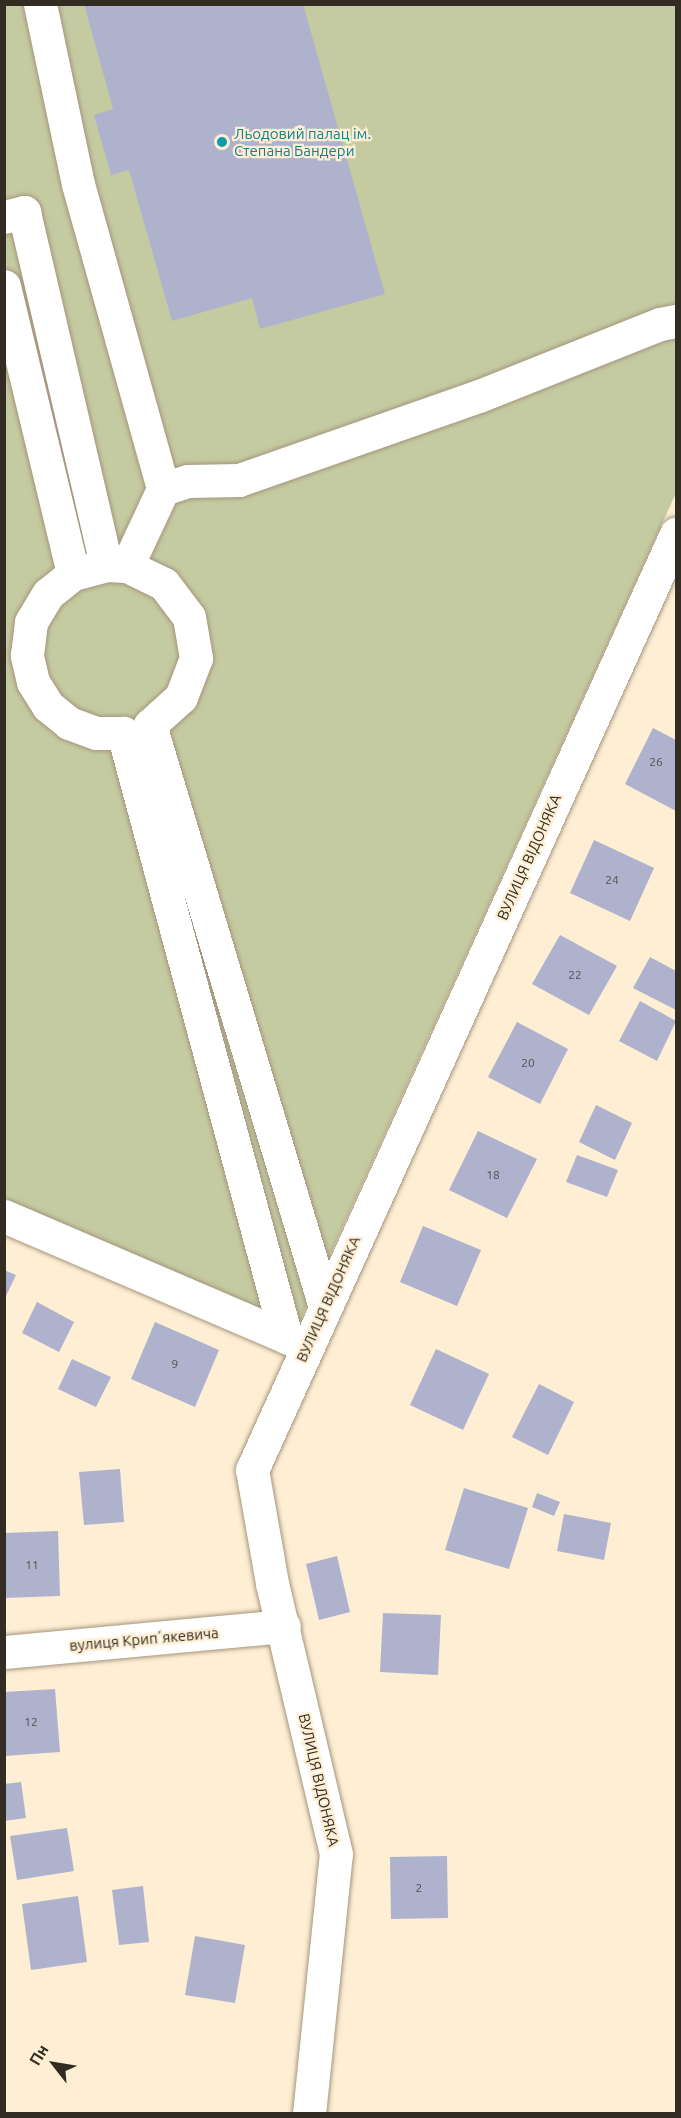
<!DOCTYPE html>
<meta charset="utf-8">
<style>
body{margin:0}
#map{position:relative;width:681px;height:2118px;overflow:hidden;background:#feeed4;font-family:Ubuntu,sans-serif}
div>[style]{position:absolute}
.green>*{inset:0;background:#c5cba1}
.building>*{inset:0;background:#afb2cd}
.roads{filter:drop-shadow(0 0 2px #a4957d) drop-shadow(0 0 2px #a4957d)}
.minor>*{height:33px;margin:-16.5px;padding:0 16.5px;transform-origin:16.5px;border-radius:16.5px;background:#fff}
.dots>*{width:16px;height:16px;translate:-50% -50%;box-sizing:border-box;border:3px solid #feeed4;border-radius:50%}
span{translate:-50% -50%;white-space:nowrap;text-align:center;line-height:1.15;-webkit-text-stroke:4.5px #feeed4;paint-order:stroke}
.number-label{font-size:12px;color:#514e4d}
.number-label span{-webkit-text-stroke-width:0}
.culture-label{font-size:15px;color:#0d838f}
.left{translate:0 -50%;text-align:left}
.street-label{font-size:15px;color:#322c22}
.frame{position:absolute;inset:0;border:6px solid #322c22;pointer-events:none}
.north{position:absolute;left:24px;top:2034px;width:60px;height:60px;-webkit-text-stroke:4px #feeed4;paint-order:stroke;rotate:301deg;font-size:16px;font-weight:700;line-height:24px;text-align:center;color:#322c22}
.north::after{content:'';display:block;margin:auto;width:21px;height:27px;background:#322c22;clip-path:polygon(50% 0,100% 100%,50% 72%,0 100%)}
</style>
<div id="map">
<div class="green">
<div style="clip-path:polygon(5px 5px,676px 5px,676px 493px,298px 1325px,5px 1199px)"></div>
</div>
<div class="building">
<div style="clip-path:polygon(84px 4px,303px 4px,385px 294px,260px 329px,252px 298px,172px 321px,129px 170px,111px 175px,94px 115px,113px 109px)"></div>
<div style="clip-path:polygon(653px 728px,676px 740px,676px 811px,625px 784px)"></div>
<div style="clip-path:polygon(594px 840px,654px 868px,630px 921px,570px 893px)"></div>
<div style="clip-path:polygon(560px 935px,617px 966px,589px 1015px,532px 984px)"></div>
<div style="clip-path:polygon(650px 957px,676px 971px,676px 1010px,633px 988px)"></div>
<div style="clip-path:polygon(640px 1001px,676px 1021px,657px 1061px,619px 1041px)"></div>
<div style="clip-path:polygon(517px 1022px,568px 1049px,540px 1104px,488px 1077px)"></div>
<div style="clip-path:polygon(596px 1105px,632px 1123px,615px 1160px,579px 1142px)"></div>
<div style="clip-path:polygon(478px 1131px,537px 1159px,507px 1218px,449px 1190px)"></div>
<div style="clip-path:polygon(577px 1155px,618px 1170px,607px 1197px,566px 1182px)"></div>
<div style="clip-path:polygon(423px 1226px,481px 1250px,457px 1306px,400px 1282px)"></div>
<div style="clip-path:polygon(4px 1270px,16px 1275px,4px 1300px)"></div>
<div style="clip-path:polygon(37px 1302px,74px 1322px,59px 1352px,22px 1333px)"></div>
<div style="clip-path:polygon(155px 1322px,219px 1350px,195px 1407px,131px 1379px)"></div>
<div style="clip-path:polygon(436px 1349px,489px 1374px,463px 1430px,410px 1405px)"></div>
<div style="clip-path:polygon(72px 1359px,111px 1377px,96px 1407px,58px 1389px)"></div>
<div style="clip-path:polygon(539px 1384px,574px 1402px,548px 1455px,512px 1437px)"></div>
<div style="clip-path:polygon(120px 1469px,124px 1522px,84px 1525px,79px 1472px)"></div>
<div style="clip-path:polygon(464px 1488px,528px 1508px,509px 1569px,445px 1550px)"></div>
<div style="clip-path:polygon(537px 1493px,560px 1502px,554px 1516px,532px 1507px)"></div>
<div style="clip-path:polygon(564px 1514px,611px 1523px,604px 1560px,557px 1551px)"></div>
<div style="clip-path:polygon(58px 1531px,60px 1596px,4px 1598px,4px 1533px)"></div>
<div style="clip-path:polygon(337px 1556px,350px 1612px,319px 1620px,306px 1564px)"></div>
<div style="clip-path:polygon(383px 1613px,441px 1615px,438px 1675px,380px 1672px)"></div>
<div style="clip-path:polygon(55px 1689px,60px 1752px,4px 1756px,4px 1692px)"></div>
<div style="clip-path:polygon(21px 1782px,26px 1818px,4px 1821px,4px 1784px)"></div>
<div style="clip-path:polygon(67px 1828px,74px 1871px,17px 1880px,10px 1836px)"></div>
<div style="clip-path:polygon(447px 1856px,448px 1918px,391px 1919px,390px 1857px)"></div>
<div style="clip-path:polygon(143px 1886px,149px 1942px,119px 1945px,112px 1890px)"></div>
<div style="clip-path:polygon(78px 1896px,87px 1962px,31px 1970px,22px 1904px)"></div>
<div style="clip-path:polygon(195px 1936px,245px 1945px,235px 2003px,185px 1995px)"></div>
</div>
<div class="roads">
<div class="minor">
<div style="left:40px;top:4px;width:184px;rotate:78.1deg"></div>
<div style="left:78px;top:184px;width:317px;rotate:74.4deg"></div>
<div style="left:163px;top:489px;width:85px;rotate:115.1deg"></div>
<div style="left:4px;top:217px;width:21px;rotate:-14deg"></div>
<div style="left:24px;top:212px;width:362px;rotate:76.9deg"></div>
<div style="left:4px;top:286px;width:296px;rotate:76.5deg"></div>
<div style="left:163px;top:489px;width:26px;rotate:-18deg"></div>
<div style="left:188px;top:481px;width:51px;rotate:-1.1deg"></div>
<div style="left:239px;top:480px;width:254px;rotate:-19.3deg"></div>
<div style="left:479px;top:396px;width:195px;rotate:-21.7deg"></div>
<div style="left:660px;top:324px;width:16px;rotate:-11deg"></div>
<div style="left:4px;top:1216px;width:322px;rotate:23.2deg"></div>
<div style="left:286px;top:1337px;width:626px;rotate:-105.1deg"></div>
<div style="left:123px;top:733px;width:27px;rotate:180deg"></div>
<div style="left:96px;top:733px;width:29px;rotate:-160deg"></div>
<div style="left:69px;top:723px;width:27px;rotate:-141deg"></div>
<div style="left:48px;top:706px;width:28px;rotate:-122deg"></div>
<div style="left:33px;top:682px;width:28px;rotate:-103deg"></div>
<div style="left:27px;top:655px;width:33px;rotate:-83deg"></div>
<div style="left:31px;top:622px;width:33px;rotate:-59deg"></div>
<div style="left:48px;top:594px;width:32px;rotate:-39deg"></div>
<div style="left:73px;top:574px;width:34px;rotate:-15deg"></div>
<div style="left:106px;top:565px;width:21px;rotate:3deg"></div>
<div style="left:127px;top:566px;width:41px;rotate:25.9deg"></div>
<div style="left:164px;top:584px;width:41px;rotate:52.9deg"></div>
<div style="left:189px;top:617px;width:42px;rotate:80.3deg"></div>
<div style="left:196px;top:658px;width:42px;rotate:111deg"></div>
<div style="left:181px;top:697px;width:42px;rotate:137.9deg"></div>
<div style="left:150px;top:725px;width:608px;rotate:73.26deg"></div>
<div style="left:4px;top:1652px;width:281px;rotate:-5.3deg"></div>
<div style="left:309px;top:2114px;width:261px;rotate:-84.1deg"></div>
<div style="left:336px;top:1854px;width:278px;rotate:-103.3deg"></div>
<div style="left:272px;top:1583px;width:115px;rotate:-100deg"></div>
<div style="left:252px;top:1470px;width:1028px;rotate:-65.63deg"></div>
</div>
</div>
<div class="dots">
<div style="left:222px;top:142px;background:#0f9aa8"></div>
</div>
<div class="number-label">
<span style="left:656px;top:762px">26</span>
<span style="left:612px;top:880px">24</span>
<span style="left:575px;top:975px">22</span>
<span style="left:528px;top:1063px">20</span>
<span style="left:493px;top:1175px">18</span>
<span style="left:175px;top:1364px">9</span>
<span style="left:32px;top:1565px">11</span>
<span style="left:31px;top:1722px">12</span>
<span style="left:419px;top:1888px">2</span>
</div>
<div class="culture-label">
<span class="left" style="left:234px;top:142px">Льодовий палац ім.<br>Степана Бандери</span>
</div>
<div class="street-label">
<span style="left:529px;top:857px;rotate:-66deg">ВУЛИЦЯ ВІДОНЯКА</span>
<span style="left:328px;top:1299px;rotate:-66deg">ВУЛИЦЯ ВІДОНЯКА</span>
<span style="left:144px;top:1639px;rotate:-5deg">вулиця Крипʼякевича</span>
<span style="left:319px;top:1780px;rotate:77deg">ВУЛИЦЯ ВІДОНЯКА</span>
</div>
<div class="frame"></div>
<div class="north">Пн</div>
</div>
